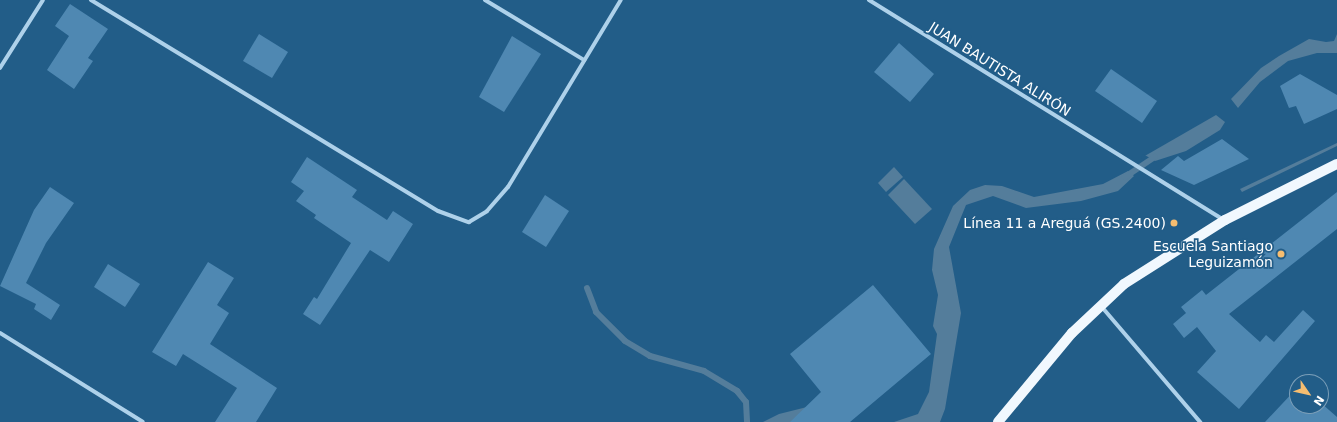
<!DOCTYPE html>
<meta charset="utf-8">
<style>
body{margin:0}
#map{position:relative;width:1337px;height:422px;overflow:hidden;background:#225d88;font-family:"DejaVu Sans",sans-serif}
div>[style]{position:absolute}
.water>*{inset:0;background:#547d9b}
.pier>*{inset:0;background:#225d88}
.stream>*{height:6px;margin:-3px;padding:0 3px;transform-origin:3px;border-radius:3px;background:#547d9b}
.building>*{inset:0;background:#4f88b2}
.minor>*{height:4px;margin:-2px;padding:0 2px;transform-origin:2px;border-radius:2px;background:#aed1ea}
.primary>*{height:10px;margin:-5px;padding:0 5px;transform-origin:5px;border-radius:5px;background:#f1f8fe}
.dots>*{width:11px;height:11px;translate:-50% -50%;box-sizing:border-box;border:2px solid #225d88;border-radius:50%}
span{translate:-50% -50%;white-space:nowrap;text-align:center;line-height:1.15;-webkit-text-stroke:3.5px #225d88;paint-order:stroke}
.street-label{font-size:14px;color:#fff}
.poi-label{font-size:14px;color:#fff}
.right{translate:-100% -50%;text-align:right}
.north{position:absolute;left:1289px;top:374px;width:40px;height:40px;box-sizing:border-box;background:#225d88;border:1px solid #7a9eb8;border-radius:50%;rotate:124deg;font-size:11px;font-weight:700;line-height:16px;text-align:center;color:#fff}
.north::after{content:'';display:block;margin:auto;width:14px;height:18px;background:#f6bd70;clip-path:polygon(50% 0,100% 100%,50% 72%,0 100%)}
</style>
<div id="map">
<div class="water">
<div style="clip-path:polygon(1337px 34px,1337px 53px,1317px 53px,1288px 61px,1260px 82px,1238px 108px,1231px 99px,1261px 68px,1279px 56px,1309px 39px,1326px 42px,1334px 41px)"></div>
<div style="clip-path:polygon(1216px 115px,1225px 122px,1220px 130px,1186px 151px,1152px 162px,1143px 157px)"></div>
<div style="clip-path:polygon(1337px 143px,1337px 146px,1242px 192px,1240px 189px)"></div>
<div style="clip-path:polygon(894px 167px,903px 177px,886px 192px,878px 183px)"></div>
<div style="clip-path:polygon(1128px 171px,1134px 176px,1118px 191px,1081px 201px,1026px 208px,993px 196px,966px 205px,949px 247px,961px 313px,945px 409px,940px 422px,894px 422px,918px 414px,929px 392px,937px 334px,933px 326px,938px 295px,932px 270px,934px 249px,953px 206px,970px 190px,985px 185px,1002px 186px,1034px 197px,1103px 184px)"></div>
<div style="clip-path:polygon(904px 179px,932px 209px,915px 224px,888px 195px)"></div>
<div style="clip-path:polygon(819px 404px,806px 422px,763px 422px,779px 414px)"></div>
</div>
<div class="pier">
<div style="clip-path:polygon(1143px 154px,1157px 162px,1151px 164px,1141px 158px)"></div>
</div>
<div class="stream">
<div style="left:1125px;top:177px;width:36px;rotate:-34deg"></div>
<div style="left:587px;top:288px;width:26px;rotate:69deg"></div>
<div style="left:596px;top:312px;width:41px;rotate:45deg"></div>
<div style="left:625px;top:341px;width:29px;rotate:31deg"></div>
<div style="left:650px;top:356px;width:56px;rotate:15.5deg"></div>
<div style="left:704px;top:371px;width:39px;rotate:31deg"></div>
<div style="left:737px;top:391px;width:14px;rotate:51deg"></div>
<div style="left:746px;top:402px;width:20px;rotate:87deg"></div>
</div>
<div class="building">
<div style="clip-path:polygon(70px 4px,108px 29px,88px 58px,93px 61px,74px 89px,47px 70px,69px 36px,55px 26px)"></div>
<div style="clip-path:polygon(259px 34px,288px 52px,272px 78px,243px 61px)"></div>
<div style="clip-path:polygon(512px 36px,541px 54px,504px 112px,479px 97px)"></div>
<div style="clip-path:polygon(899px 43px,934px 74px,910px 102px,874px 72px)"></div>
<div style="clip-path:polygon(1111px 69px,1157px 101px,1142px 123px,1095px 91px)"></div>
<div style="clip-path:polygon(1300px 74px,1337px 95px,1337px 109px,1304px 124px,1296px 106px,1289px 108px,1280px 86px)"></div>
<div style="clip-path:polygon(1222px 139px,1249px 159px,1194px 185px,1161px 170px,1178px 156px,1184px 161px)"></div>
<div style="clip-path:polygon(307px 157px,357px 190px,352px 197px,387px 220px,393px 211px,413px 224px,389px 262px,370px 250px,320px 325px,303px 314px,314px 297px,317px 299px,351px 243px,314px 218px,316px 215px,296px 201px,304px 191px,291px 182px)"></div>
<div style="clip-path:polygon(50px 187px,74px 203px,46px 243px,26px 283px,60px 305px,51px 320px,34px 309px,36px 304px,0 286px,34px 210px)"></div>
<div style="clip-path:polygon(1337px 192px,1337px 229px,1229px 314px,1260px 342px,1266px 335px,1274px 342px,1303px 310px,1315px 321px,1239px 409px,1197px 372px,1216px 351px,1197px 327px,1184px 338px,1173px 324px,1186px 313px,1181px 307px,1202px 290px,1206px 295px)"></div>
<div style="clip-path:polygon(545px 195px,569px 211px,546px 247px,522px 232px)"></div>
<div style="clip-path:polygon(208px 262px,234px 278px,217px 305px,229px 313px,210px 344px,277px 388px,256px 422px,215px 422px,237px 388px,183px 354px,176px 366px,152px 352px)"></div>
<div style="clip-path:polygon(108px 264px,140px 284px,125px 307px,94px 287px)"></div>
<div style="clip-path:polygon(873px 285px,931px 354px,850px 422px,790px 422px,821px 392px,790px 354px)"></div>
<div style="clip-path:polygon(1297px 388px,1297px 406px,1321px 406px,1321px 403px,1337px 417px,1337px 422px,1265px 422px)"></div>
</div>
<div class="minor">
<div style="left:91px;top:0;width:406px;rotate:31.3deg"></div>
<div style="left:438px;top:211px;width:33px;rotate:20deg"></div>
<div style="left:469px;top:222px;width:21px;rotate:-31deg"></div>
<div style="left:487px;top:211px;width:32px;rotate:-49deg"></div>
<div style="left:508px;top:187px;width:218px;rotate:-58.9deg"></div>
<div style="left:485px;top:0;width:116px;rotate:31.2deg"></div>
<div style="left:869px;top:0;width:418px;rotate:31.8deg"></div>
<div style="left:0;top:68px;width:80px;rotate:-57.7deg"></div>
<div style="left:1101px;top:306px;width:153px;rotate:49.5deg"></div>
<div style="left:0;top:333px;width:168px;rotate:31.9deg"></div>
</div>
<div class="primary">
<div style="left:998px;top:422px;width:116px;rotate:-50.3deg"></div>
<div style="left:1072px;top:333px;width:71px;rotate:-43.3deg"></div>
<div style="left:1124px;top:284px;width:120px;rotate:-32.4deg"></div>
<div style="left:1225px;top:220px;width:125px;rotate:-26.6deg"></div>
</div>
<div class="dots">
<div style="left:1174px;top:223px;background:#f6bd70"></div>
<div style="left:1281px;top:254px;background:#f6bd70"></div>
</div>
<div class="street-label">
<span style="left:1000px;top:69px;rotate:32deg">JUAN BAUTISTA ALIRÓN</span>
</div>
<div class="poi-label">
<span class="right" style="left:1166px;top:223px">Línea 11 a Areguá (GS.2400)</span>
<span class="right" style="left:1273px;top:254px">Escuela Santiago<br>Leguizamón</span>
</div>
<div class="north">N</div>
</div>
